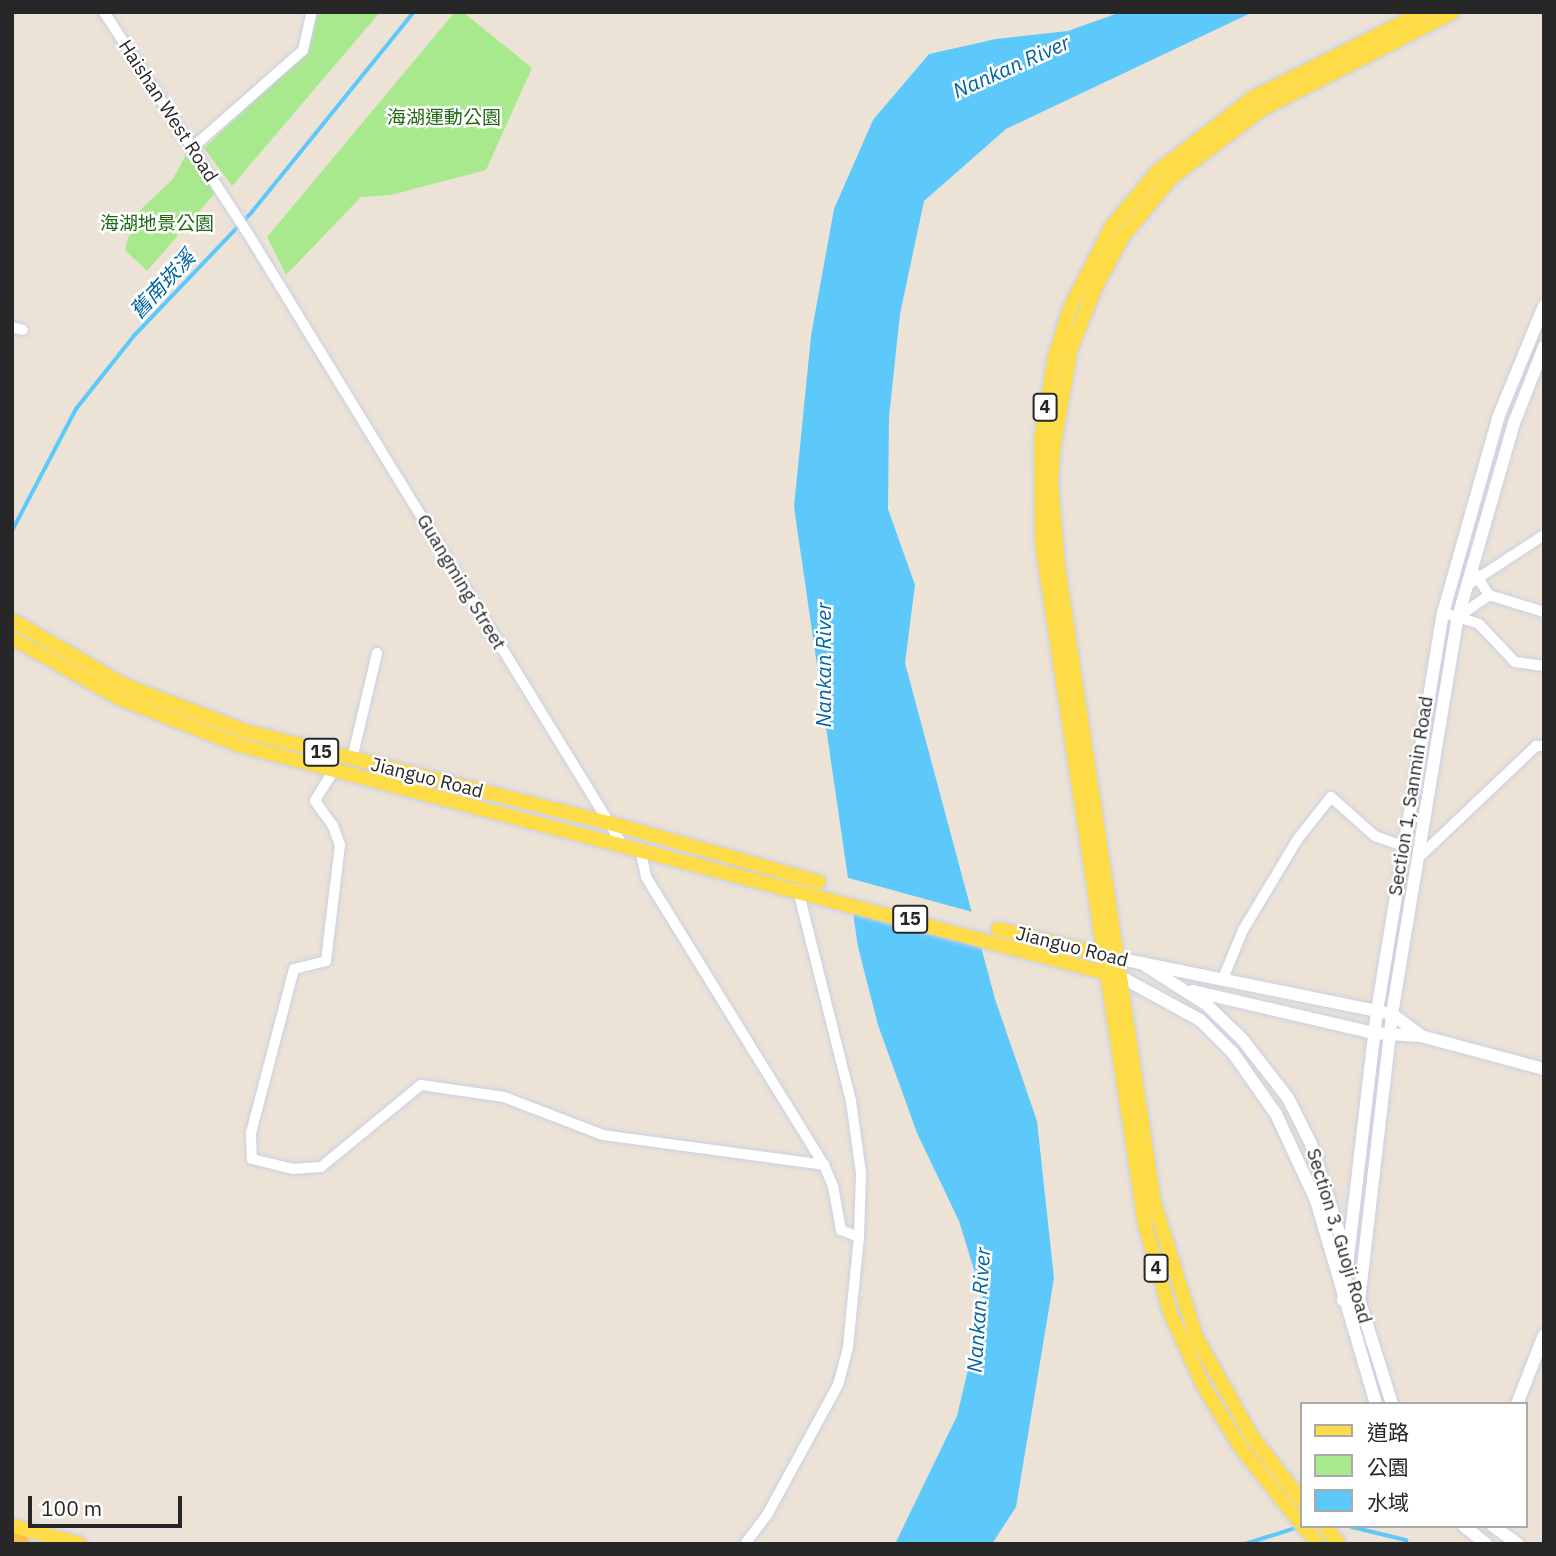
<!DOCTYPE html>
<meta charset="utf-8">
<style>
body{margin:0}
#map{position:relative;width:1556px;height:1556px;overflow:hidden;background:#ece3d6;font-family:"IBM Plex Sans","Noto Sans TC",sans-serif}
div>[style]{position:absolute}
.green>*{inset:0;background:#a7e98c}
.water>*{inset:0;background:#5cc9fa}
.pier>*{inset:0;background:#ece3d6}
.stream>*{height:3.5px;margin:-1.75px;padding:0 1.75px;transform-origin:1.75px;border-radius:1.75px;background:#5cc9fa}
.roads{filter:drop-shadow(0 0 2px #cbcfe2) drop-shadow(0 0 2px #cbcfe2)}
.minor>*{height:10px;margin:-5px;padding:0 5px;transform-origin:5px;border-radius:5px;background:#fff}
.tertiary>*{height:12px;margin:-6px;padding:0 6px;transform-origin:6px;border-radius:6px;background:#fff}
.primary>*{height:14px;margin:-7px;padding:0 7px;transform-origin:7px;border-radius:7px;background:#fedc48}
.trunk>*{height:16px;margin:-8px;padding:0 8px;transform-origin:8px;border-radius:8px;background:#febf4a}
span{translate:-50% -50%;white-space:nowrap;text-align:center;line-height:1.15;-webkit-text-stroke:5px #fff;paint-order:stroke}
.shield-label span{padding:2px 5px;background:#fff;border:2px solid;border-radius:5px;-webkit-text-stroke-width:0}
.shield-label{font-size:18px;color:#272727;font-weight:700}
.street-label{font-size:19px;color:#272727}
.park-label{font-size:19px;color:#206912}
.water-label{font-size:21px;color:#0063a1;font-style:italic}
.frame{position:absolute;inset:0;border:14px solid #272727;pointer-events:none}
.legend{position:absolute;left:1300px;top:1402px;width:228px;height:126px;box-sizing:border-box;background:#fff;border:2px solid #a9a9a9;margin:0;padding:9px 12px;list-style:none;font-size:21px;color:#272727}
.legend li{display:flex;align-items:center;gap:14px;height:35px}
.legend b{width:35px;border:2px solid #a9a9a9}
.scale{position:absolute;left:28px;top:1496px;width:154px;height:32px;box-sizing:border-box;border:4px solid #272727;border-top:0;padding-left:9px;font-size:21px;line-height:24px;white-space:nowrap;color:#272727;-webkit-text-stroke:5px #fff;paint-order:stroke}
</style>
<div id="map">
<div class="green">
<div style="clip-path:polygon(316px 12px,380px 12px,232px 186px,204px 148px,307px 51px)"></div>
<div style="clip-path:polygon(455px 12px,463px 12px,532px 68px,486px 170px,391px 195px,361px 197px,286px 275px,267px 237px)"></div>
<div style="clip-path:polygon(189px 149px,215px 193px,147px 271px,125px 250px,134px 216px,173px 179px)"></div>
</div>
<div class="water">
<div style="clip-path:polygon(1121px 12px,1253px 12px,1006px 129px,924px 201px,900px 314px,889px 417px,888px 509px,915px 585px,905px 663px,995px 999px,1037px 1121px,1054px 1278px,1016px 1507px,992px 1544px,895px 1544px,957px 1416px,984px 1302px,959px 1221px,917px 1133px,878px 1025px,858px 947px,794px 507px,811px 336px,834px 209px,873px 120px,929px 54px,996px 39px,1068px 31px)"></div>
</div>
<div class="pier">
<div style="clip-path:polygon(845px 877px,976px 913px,985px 947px,849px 911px)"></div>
</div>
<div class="stream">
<div style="left:12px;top:531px;width:138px;rotate:-62.3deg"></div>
<div style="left:76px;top:409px;width:92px;rotate:-51.6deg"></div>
<div style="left:133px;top:337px;width:173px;rotate:-46.4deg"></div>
<div style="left:252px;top:212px;width:257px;rotate:-51deg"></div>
<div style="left:1352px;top:1527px;width:56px;rotate:13.5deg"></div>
<div style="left:1245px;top:1544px;width:57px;rotate:-17.5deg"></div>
</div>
<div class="roads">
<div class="minor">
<div style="left:104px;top:12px;width:262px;rotate:57deg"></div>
<div style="left:247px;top:232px;width:718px;rotate:58.5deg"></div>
<div style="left:192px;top:148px;width:148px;rotate:-41.4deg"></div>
<div style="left:303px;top:50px;width:39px;rotate:-77deg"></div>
<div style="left:12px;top:327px;width:11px;rotate:15deg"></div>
<div style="left:1475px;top:573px;width:26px;rotate:58deg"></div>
<div style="left:1489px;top:595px;width:58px;rotate:17.2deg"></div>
<div style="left:1466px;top:586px;width:93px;rotate:-33.2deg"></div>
<div style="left:1443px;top:613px;width:16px;rotate:15deg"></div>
<div style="left:1458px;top:617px;width:38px;rotate:-35deg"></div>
<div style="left:1458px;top:617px;width:22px;rotate:18deg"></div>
<div style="left:1479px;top:624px;width:52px;rotate:46.5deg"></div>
<div style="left:1515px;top:662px;width:29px;rotate:8deg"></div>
<div style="left:352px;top:759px;width:109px;rotate:-76.7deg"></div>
<div style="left:334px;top:770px;width:36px;rotate:122deg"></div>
<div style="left:315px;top:801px;width:31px;rotate:54deg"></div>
<div style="left:333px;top:826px;width:20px;rotate:70deg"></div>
<div style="left:340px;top:845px;width:117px;rotate:96.9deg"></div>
<div style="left:326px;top:961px;width:33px;rotate:166deg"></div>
<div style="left:294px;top:969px;width:170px;rotate:104.7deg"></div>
<div style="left:251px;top:1133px;width:26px;rotate:88deg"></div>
<div style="left:252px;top:1159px;width:42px;rotate:13.7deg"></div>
<div style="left:293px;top:1169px;width:28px;rotate:-4deg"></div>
<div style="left:321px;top:1167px;width:129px;rotate:-39.4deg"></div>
<div style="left:421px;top:1085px;width:84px;rotate:8.2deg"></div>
<div style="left:504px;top:1097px;width:106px;rotate:21deg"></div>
<div style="left:603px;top:1135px;width:223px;rotate:7.7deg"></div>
<div style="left:640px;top:848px;width:30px;rotate:78deg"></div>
<div style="left:646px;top:877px;width:339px;rotate:58.3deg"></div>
<div style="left:824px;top:1165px;width:23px;rotate:67deg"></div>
<div style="left:833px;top:1186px;width:45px;rotate:79.7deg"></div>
<div style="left:841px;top:1230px;width:19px;rotate:21deg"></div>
<div style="left:1418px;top:858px;width:163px;rotate:-43.5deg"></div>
<div style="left:1536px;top:746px;width:8px"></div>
<div style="left:1222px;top:981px;width:55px;rotate:-67.6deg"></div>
<div style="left:1243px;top:930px;width:105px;rotate:-59deg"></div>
<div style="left:1297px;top:840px;width:55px;rotate:-51.7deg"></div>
<div style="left:1331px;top:797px;width:59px;rotate:41.6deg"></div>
<div style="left:1375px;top:836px;width:29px;rotate:20deg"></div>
<div style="left:745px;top:1544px;width:36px;rotate:-53deg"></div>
<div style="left:767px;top:1515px;width:148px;rotate:-61.4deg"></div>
<div style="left:838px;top:1385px;width:39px;rotate:-75deg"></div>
<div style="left:848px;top:1347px;width:111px;rotate:-84.3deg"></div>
<div style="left:859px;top:1237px;width:64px;rotate:-88.2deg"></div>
<div style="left:861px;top:1173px;width:73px;rotate:-97.9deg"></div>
<div style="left:851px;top:1101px;width:218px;rotate:-104.1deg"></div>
</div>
<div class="tertiary">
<div style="left:1121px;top:959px;width:277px;rotate:11.5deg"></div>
<div style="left:1392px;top:1014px;width:36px;rotate:37deg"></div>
<div style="left:1146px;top:966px;width:72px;rotate:32.6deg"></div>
<div style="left:1207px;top:1005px;width:49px;rotate:44.2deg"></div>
<div style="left:1242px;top:1039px;width:75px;rotate:52.1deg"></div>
<div style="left:1288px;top:1098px;width:51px;rotate:63.4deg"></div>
<div style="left:1311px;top:1144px;width:109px;rotate:72.4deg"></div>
<div style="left:1123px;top:978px;width:88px;rotate:28.6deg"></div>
<div style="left:1200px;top:1020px;width:47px;rotate:45deg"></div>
<div style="left:1233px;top:1053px;width:75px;rotate:54.8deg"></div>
<div style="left:1276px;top:1114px;width:95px;rotate:65.1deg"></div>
<div style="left:1316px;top:1200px;width:213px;rotate:73.6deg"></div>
<div style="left:1193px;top:991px;width:186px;rotate:13.1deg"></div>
<div style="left:1374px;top:1033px;width:47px;rotate:3.7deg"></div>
<div style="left:1421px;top:1036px;width:127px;rotate:15deg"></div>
<div style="left:1357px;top:1293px;width:116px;rotate:72.5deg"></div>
<div style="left:1343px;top:1300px;width:291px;rotate:-83.3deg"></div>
<div style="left:1377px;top:1011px;width:403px;rotate:-80.6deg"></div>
<div style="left:1443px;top:613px;width:203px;rotate:-74.2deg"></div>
<div style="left:1498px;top:418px;width:121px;rotate:-67.7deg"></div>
<div style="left:1359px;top:1301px;width:289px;rotate:-83.4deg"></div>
<div style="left:1392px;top:1014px;width:402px;rotate:-80.6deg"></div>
<div style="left:1458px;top:617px;width:202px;rotate:-73.9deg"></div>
<div style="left:1514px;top:423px;width:82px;rotate:-68.5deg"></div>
<div style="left:1517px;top:1404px;width:74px;rotate:-68.6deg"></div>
<div style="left:1464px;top:1526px;width:28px;rotate:39deg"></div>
<div style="left:1493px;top:1526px;width:31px;rotate:36deg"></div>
</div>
<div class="primary">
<div style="left:12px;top:620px;width:129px;rotate:30.1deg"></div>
<div style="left:124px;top:685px;width:129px;rotate:20.8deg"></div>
<div style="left:245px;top:731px;width:375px;rotate:14.2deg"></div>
<div style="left:609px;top:823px;width:218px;rotate:15.7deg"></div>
<div style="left:12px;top:638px;width:123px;rotate:29.3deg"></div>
<div style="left:119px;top:698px;width:129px;rotate:21.4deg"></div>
<div style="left:239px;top:745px;width:896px;rotate:14.73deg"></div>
<div style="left:998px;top:929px;width:117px;rotate:13.8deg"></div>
<div style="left:1302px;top:1501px;width:81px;rotate:-128deg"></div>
<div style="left:1252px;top:1437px;width:115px;rotate:-119.2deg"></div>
<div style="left:1196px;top:1337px;width:141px;rotate:-107.3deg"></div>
<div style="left:1154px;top:1202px;width:643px;rotate:-98.58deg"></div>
<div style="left:1058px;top:566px;width:83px;rotate:-94.8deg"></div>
<div style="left:1051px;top:483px;width:39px;rotate:-86deg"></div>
<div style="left:1054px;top:444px;width:97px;rotate:-80deg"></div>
<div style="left:1071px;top:348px;width:67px;rotate:-68deg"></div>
<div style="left:1096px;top:286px;width:57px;rotate:-61.6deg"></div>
<div style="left:1123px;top:236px;width:75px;rotate:-50.4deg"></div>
<div style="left:1171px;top:178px;width:114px;rotate:-37.2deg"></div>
<div style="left:1262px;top:109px;width:214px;rotate:-26.9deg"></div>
<div style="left:1302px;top:1525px;width:98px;rotate:-128.4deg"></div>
<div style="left:1241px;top:1448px;width:71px;rotate:-121.2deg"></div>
<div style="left:1204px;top:1387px;width:79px;rotate:-114.6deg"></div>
<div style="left:1171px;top:1315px;width:94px;rotate:-106.1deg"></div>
<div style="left:1145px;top:1225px;width:689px;rotate:-98.6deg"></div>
<div style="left:1042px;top:544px;width:106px;rotate:-90.5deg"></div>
<div style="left:1041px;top:438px;width:83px;rotate:-80.3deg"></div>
<div style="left:1055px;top:356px;width:52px;rotate:-72.3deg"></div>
<div style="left:1071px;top:306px;width:90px;rotate:-62.9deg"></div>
<div style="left:1112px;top:226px;width:72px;rotate:-50.1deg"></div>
<div style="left:1158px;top:171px;width:121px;rotate:-37.6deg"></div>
<div style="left:1254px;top:97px;width:190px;rotate:-26.6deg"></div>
<div style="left:12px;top:1526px;width:70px;rotate:14.8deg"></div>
<div style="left:1303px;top:1526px;width:23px;rotate:50deg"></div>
<div style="left:1324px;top:1526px;width:23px;rotate:50deg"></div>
</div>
<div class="trunk">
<div style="left:12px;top:1541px;width:10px;rotate:17deg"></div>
</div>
</div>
<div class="shield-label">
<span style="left:1045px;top:407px">4</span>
<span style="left:321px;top:752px">15</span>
<span style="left:910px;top:919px">15</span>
<span style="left:1156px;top:1268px">4</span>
</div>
<div class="street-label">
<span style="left:168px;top:111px;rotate:57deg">Haishan West Road</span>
<span style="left:461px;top:582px;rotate:59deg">Guangming Street</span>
<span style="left:427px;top:778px;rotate:14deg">Jianguo Road</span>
<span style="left:1411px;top:796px;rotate:-81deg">Section 1, Sanmin Road</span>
<span style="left:1072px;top:947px;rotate:14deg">Jianguo Road</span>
<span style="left:1339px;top:1236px;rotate:73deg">Section 3, Guoji Road</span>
</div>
<div class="park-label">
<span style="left:444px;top:118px">海湖運動公園</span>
<span style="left:157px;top:224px">海湖地景公園</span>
</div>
<div class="water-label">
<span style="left:1011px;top:66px;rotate:-24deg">Nankan River</span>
<span style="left:162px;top:284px;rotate:-47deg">舊南崁溪</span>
<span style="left:823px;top:665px;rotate:-90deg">Nankan River</span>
<span style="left:978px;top:1310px;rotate:-86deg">Nankan River</span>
</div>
<div class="frame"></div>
<ul class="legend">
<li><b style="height:9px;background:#fedc48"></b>道路</li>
<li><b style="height:19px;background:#a7e98c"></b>公園</li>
<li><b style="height:19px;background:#5cc9fa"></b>水域</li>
</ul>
<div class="scale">100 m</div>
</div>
